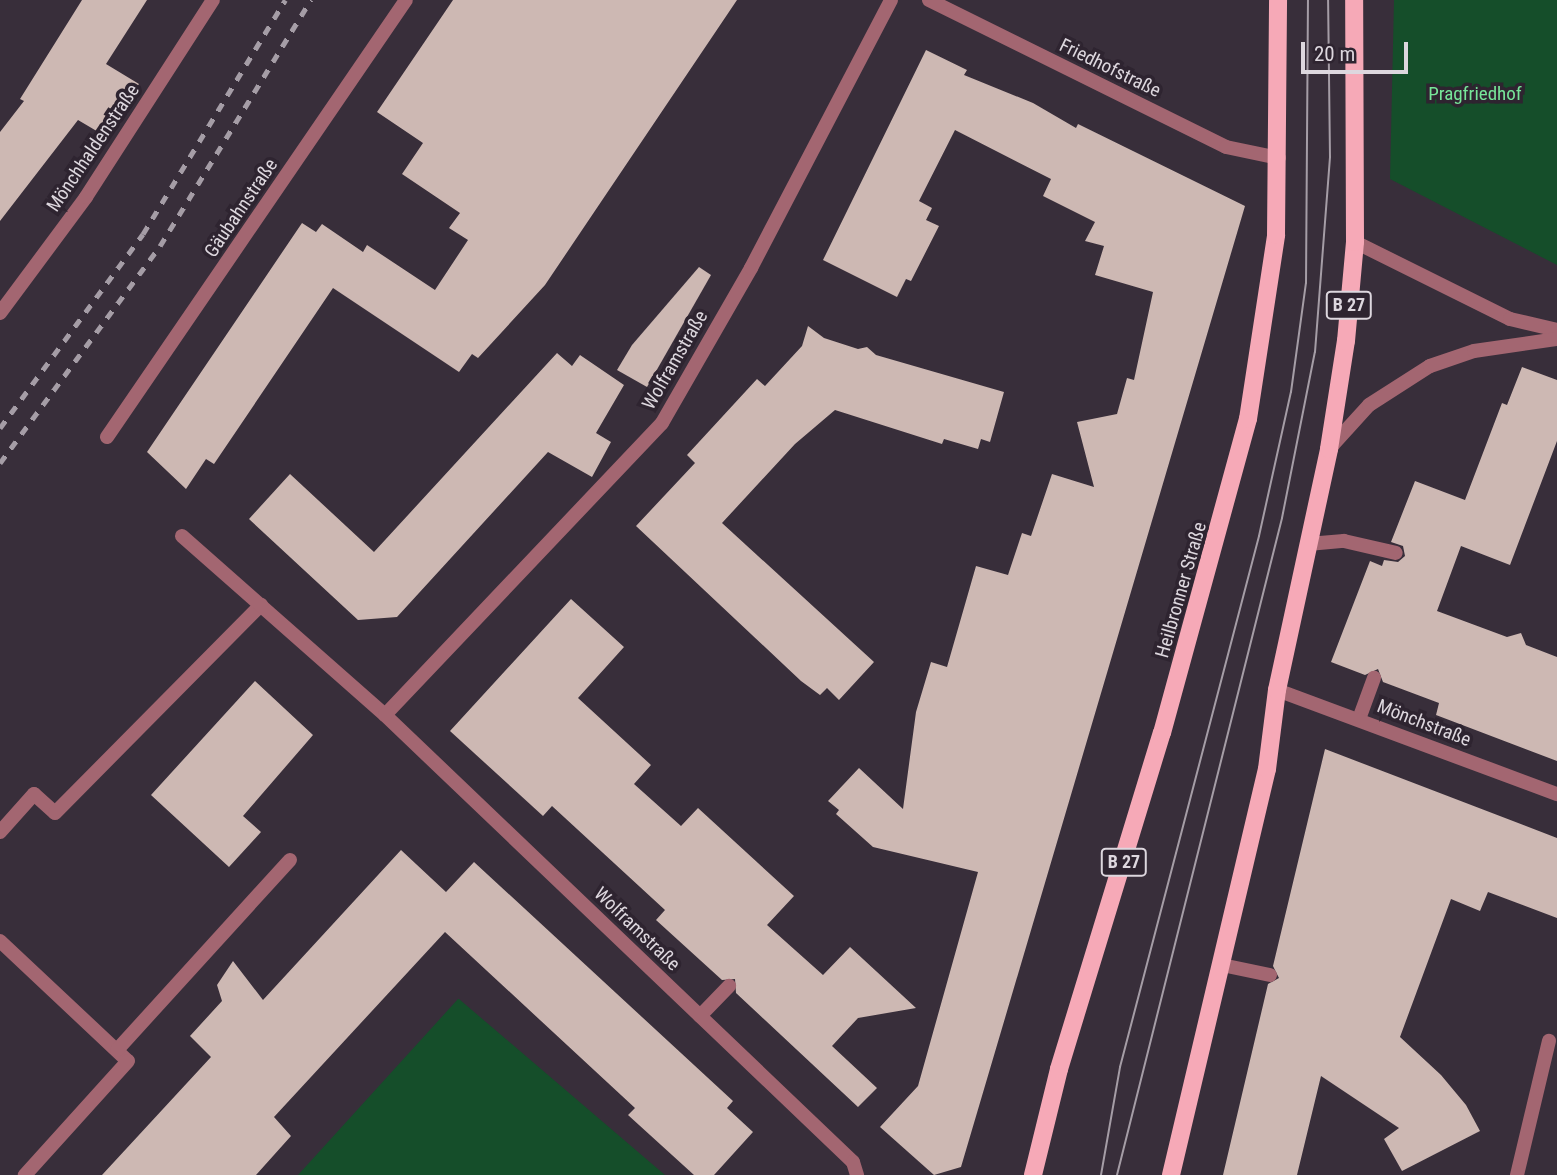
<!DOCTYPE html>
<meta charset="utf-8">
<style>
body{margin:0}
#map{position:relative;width:1557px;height:1175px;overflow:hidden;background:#382e3a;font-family:"Roboto Condensed",sans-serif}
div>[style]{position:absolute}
.green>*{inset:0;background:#154e2a}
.building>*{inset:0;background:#cdb8b3}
.service>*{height:14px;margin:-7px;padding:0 7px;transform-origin:7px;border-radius:7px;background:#a36671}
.minor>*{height:14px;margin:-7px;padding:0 7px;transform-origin:7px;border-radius:7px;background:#a36671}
.primary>*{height:18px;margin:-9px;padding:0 9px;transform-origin:9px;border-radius:9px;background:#f6a9b7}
.tram>*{height:2px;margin:-1px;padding:0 1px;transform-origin:1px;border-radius:1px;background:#a59da6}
.rail>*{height:5px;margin-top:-2.5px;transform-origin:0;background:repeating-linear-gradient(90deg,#a59da6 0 9px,transparent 0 18px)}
span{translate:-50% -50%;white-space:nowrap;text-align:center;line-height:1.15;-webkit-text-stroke:7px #2e2430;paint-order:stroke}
.shield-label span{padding:2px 5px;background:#2e2430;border:2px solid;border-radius:5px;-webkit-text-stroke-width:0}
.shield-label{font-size:18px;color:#ddd7de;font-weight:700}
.street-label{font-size:19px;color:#ddd7de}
.park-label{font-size:19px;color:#77e699}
.scale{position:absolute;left:1301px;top:42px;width:107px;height:32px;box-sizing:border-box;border:4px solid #ddd7de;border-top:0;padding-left:9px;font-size:21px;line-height:24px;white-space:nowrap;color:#ddd7de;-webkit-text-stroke:5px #2e2430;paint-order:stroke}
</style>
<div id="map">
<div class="green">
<div style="clip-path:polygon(1394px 0,1557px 0,1557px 265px,1390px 179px)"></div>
<div style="clip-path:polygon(458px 999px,459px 999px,665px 1175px,298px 1175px)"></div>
</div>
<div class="building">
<div style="clip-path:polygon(82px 0,147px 0,106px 64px,139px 84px,100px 133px,78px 120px,0 221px,0 132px,24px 101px,20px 99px)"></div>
<div style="clip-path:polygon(453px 0,737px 0,545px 285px,478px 358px,472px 354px,459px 372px,333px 288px,214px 464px,206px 459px,186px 489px,147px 452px,302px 223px,316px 232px,322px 224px,363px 252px,367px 245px,435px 290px,468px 240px,449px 228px,460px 213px,402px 174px,423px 143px,377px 112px)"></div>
<div style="clip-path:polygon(926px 50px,967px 70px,964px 75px,1033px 103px,1076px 128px,1078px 124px,1245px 206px,961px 1167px,934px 1175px,880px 1127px,918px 1086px,978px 872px,873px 847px,836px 814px,839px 810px,828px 801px,859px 768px,903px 809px,916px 712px,931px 662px,947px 667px,976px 566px,1008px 575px,1022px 533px,1031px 536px,1052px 474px,1094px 487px,1077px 422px,1117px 414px,1127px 378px,1134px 380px,1153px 292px,1095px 275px,1104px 246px,1085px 241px,1095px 222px,1043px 196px,1051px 179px,955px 130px,919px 201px,932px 208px,926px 220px,939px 226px,911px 281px,906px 279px,897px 297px,823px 260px)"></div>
<div style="clip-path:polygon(699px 267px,711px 275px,647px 387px,617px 370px,632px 345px)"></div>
<div style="clip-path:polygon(808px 326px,824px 338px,858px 349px,867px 347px,876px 355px,1004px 392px,990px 442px,981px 439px,978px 449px,944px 439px,942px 444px,835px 410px,795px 444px,722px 523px,874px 662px,839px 700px,827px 688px,820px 695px,801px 681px,636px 526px,695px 463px,687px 455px,757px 379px,765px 386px,802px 346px)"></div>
<div style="clip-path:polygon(557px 353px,572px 366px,580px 355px,624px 385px,596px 433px,611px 442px,592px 477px,548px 452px,397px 617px,358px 620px,249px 519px,290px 474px,374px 552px)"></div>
<div style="clip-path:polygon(1522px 367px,1557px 380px,1557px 441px,1510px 565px,1461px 546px,1437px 611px,1507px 637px,1521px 633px,1526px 645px,1557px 657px,1557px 761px,1436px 715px,1439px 703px,1383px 682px,1378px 669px,1365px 675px,1331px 662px,1370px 561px,1382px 566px,1384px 560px,1398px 562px,1405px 556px,1403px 546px,1391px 542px,1415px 481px,1465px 500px,1502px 403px,1507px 405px)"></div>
<div style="clip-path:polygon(571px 599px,624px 647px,578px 698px,651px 765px,634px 784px,681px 826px,698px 808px,794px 896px,767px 925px,823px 975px,850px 947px,916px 1008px,858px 1018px,832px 1046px,877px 1088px,858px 1107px,736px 993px,735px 979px,722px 980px,656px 920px,665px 910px,552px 806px,543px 816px,450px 731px)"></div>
<div style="clip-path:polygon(255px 681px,313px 735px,243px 816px,261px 832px,229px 867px,151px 795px)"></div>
<div style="clip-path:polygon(1325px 749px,1557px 838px,1557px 918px,1488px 892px,1480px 911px,1451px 899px,1400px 1037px,1441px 1075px,1466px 1105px,1480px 1131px,1402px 1171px,1384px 1139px,1399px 1128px,1321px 1076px,1297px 1175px,1223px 1175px,1268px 984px,1279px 978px,1273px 966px)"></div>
<div style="clip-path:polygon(401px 850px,446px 892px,474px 862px,733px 1101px,727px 1108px,753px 1132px,714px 1175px,694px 1175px,628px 1115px,635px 1108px,445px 932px,274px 1117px,291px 1136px,256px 1175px,102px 1175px,211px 1057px,190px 1036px,222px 1001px,217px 985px,233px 961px,263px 1000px)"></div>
</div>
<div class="service">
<div style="left:1308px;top:544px;width:36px;rotate:-5deg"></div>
<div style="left:1344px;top:541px;width:53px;rotate:13deg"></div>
<div style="left:1359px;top:719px;width:44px;rotate:-69.9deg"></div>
<div style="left:0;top:832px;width:51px;rotate:-48.2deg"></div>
<div style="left:34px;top:794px;width:28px;rotate:42deg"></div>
<div style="left:55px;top:813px;width:293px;rotate:-45.3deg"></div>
<div style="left:0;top:941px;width:175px;rotate:43.2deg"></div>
<div style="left:128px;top:1061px;width:154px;rotate:132.1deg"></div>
<div style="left:1222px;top:965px;width:49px;rotate:11.8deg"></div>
<div style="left:700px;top:1016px;width:42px;rotate:-46deg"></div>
<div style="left:117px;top:1050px;width:257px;rotate:-47.7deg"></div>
<div style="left:1517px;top:1175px;width:138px;rotate:-76.6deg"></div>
</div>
<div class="minor">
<div style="left:929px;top:0;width:331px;rotate:26.3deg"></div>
<div style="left:1226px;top:147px;width:54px;rotate:11.7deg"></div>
<div style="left:1355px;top:242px;width:173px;rotate:26.4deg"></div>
<div style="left:1510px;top:319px;width:48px;rotate:13.2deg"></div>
<div style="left:0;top:313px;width:144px;rotate:-53.4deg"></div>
<div style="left:86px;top:197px;width:234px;rotate:-57.2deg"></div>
<div style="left:107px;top:437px;width:529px;rotate:-55.62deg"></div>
<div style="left:1329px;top:449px;width:59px;rotate:-47.7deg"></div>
<div style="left:1369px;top:405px;width:72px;rotate:-32.6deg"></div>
<div style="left:1430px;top:366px;width:46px;rotate:-18.8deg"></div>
<div style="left:1474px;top:351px;width:84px;rotate:-8.2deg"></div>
<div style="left:182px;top:536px;width:271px;rotate:41.4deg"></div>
<div style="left:385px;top:715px;width:647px;rotate:43.69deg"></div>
<div style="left:853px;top:1162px;width:14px;rotate:73deg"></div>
<div style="left:1277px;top:690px;width:299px;rotate:20.4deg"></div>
<div style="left:385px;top:715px;width:402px;rotate:-46.5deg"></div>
<div style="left:662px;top:423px;width:179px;rotate:-60.1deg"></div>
<div style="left:751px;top:268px;width:302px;rotate:-62.4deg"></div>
</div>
<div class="primary">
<div style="left:1033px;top:1175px;width:109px;rotate:-76.2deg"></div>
<div style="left:1059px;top:1069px;width:351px;rotate:-73deg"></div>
<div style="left:1162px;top:733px;width:326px;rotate:-74.7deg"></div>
<div style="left:1248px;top:419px;width:186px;rotate:-81.3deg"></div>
<div style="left:1276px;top:235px;width:235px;rotate:-89.5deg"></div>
<div style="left:1171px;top:1175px;width:417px;rotate:-76.7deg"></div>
<div style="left:1267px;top:769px;width:80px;rotate:-82.8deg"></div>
<div style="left:1277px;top:690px;width:247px;rotate:-77.8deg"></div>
<div style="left:1329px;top:449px;width:109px;rotate:-81.1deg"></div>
<div style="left:1346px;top:341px;width:99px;rotate:-84.8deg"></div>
<div style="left:1355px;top:242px;width:242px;rotate:-90.2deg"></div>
</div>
<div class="tram">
<div style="left:1101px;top:1175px;width:110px;rotate:-80deg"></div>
<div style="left:1120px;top:1067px;width:549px;rotate:-75.33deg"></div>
<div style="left:1259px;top:536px;width:148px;rotate:-77.5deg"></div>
<div style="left:1291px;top:392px;width:110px;rotate:-82.2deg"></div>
<div style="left:1306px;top:283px;width:283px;rotate:-89.6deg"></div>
<div style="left:1117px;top:1175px;width:677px;rotate:-75.9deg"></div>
<div style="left:1282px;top:518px;width:169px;rotate:-78.8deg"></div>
<div style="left:1315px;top:352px;width:196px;rotate:-85.6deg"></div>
<div style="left:1330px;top:157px;width:157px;rotate:-90.7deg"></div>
</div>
<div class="rail">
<div style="left:0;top:428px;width:241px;rotate:-53.6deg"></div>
<div style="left:143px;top:234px;width:274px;rotate:-58.7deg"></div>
<div style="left:0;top:463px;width:270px;rotate:-53.6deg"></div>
<div style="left:160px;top:246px;width:289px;rotate:-58.5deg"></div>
</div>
<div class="shield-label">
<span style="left:1349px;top:305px">B 27</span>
<span style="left:1124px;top:862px">B 27</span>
</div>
<div class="street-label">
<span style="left:1110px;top:68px;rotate:26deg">Friedhofstraße</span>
<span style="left:93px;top:148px;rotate:-56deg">Mönchhaldenstraße</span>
<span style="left:241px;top:208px;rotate:-56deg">Gäubahnstraße</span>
<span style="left:675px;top:360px;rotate:-60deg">Wolframstraße</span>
<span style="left:1181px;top:590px;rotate:-74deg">Heilbronner Straße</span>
<span style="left:1424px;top:723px;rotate:21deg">Mönchstraße</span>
<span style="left:637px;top:929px;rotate:44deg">Wolframstraße</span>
</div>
<div class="park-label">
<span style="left:1475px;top:94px">Pragfriedhof</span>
</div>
<div class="scale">20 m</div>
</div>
